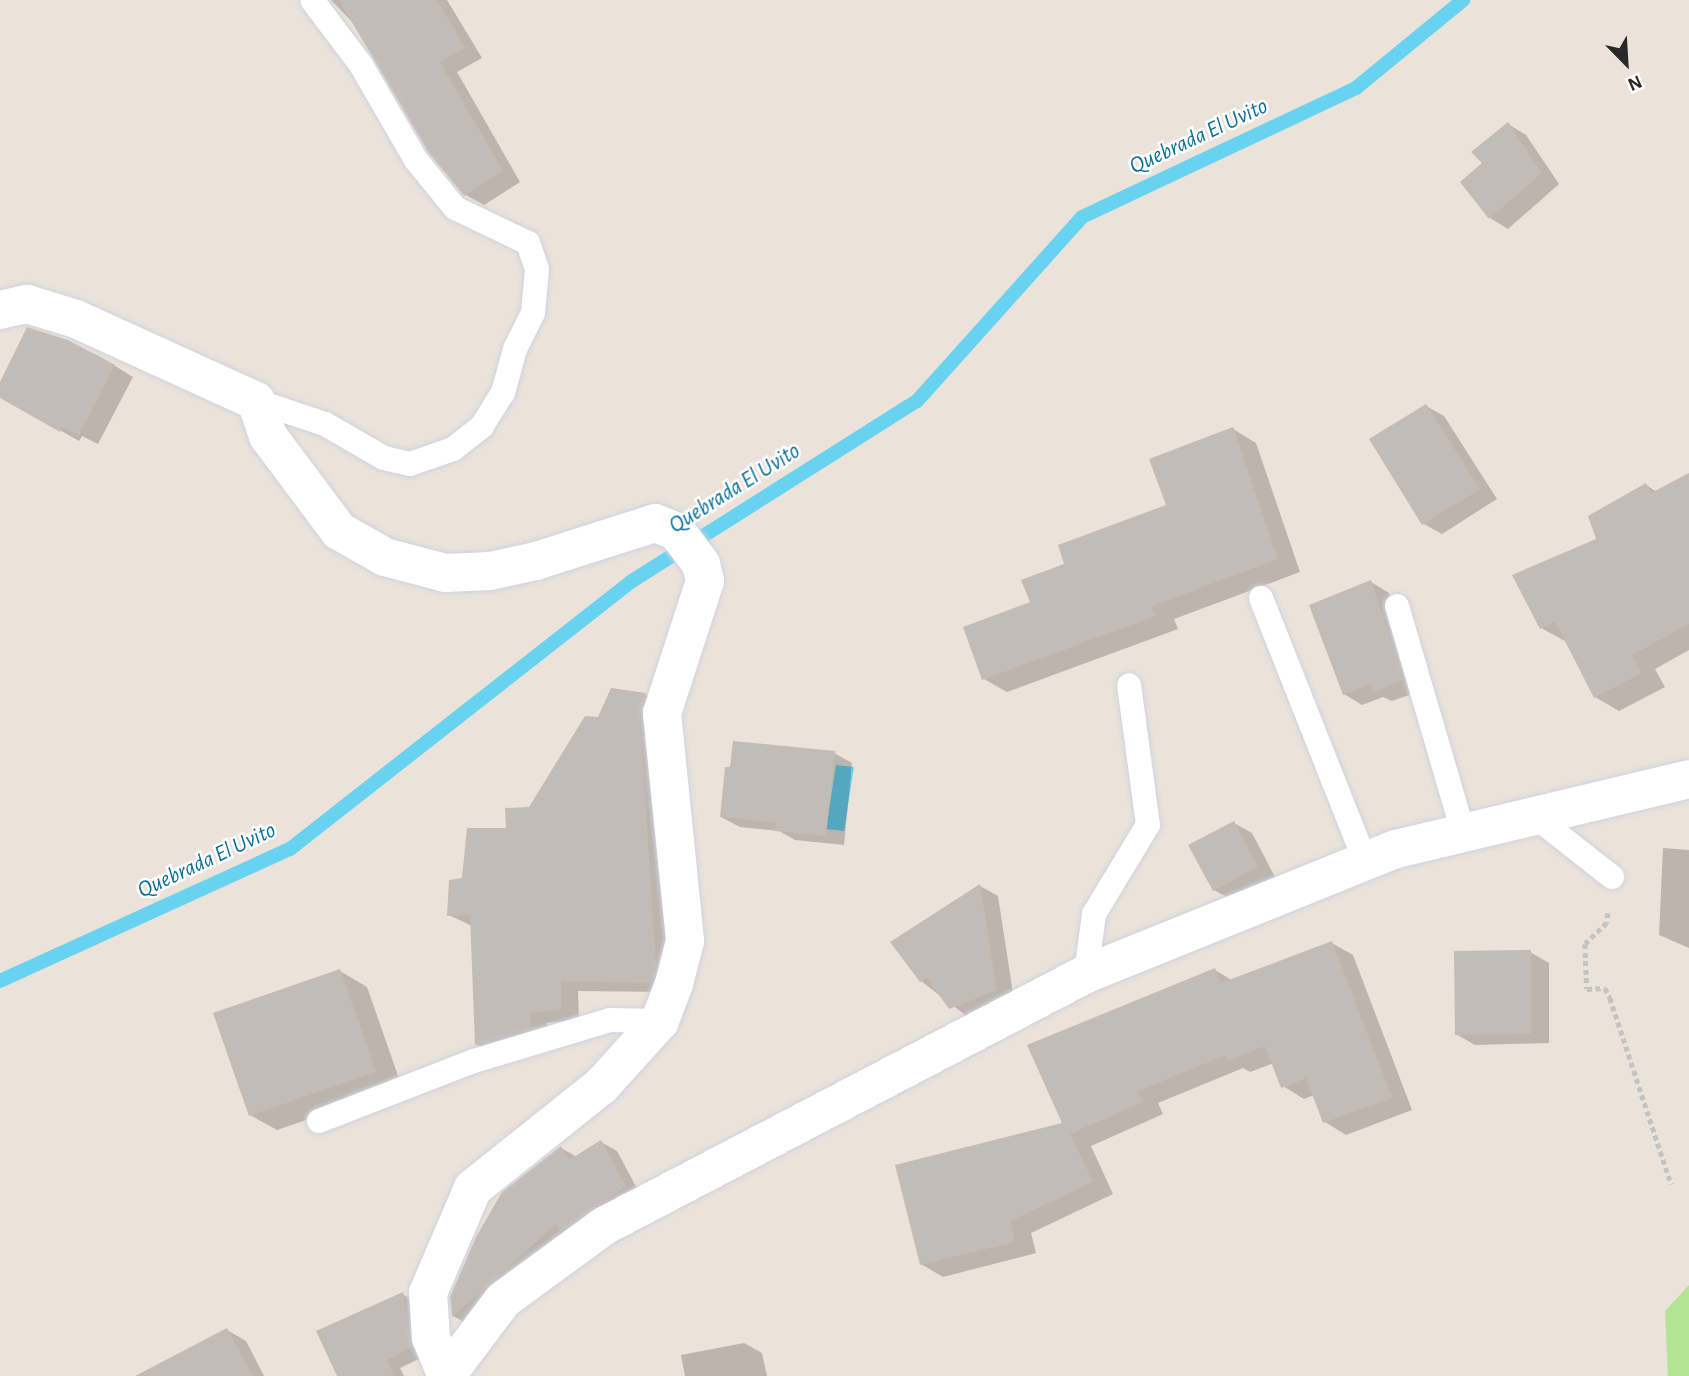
<!DOCTYPE html>
<style>
body{margin:0}
#map{position:relative;width:1689px;height:1376px;overflow:hidden;background:#ebe2d9;font-family:"Alegreya Sans",sans-serif}
div>[style]{position:absolute}
.green>*{inset:0;background:#b2e493}
.water>*{inset:0;background:#68d2f1}
.shadow>*{inset:0;background:#0003}
.stream>*{height:14px;margin:-7px;padding:0 7px;transform-origin:7px;border-radius:7px;background:#68d2f1}
.building>*{inset:0;background:#c3bcb6}
.path>*{height:4.5px;margin-top:-2.25px;transform-origin:0;background:repeating-linear-gradient(90deg,#c3c3c3 0 5px,transparent 0 8.5px)}
.roads{filter:drop-shadow(0 0 2px #ced3e2) drop-shadow(0 0 2px #ced3e2)}
.lane>*{height:24px;margin:-12px;padding:0 12px;transform-origin:12px;border-radius:12px;background:#fff}
.secondary>*{height:38px;margin:-19px;padding:0 19px;transform-origin:19px;border-radius:19px;background:#fff}
span{translate:-50% -50%;white-space:nowrap;text-align:center;line-height:1.15;-webkit-text-stroke:5px #fff;paint-order:stroke}
.water-label{font-size:23px;color:#0a6e9a;font-style:italic}
.north{position:absolute;left:1591px;top:28px;width:70px;height:70px;-webkit-text-stroke:5px #fff;paint-order:stroke;rotate:156deg;font-size:19px;font-weight:700;line-height:28px;text-align:center;color:#282828}
.north::after{content:'';display:block;margin:auto;width:24px;height:32px;background:#282828;clip-path:polygon(50% 0,100% 100%,50% 72%,0 100%)}
</style>
<div id="map">
<div class="green">
<div style="clip-path:polygon(1689px 1285px,1689px 1376px,1668px 1376px,1665px 1311px)"></div>
</div>
<div class="water">
<div style="clip-path:polygon(836px 765px,854px 767px,844px 831px,826px 829px)"></div>
</div>
<div class="shadow">
<div style="clip-path:polygon(331px 0,447px 0,482px 58px,457px 72px,520px 182px,484px 205px,466px 195px,356px 26px)"></div>
<div style="clip-path:polygon(1508px 124px,1526px 135px,1559px 184px,1508px 229px,1490px 218px,1484px 163px)"></div>
<div style="clip-path:polygon(27px 329px,99px 356px,133px 377px,98px 444px,82px 436px,79px 441px,0 396px,0 386px)"></div>
<div style="clip-path:polygon(1426px 406px,1444px 416px,1497px 499px,1442px 534px,1424px 524px)"></div>
<div style="clip-path:polygon(1233px 429px,1256px 443px,1300px 572px,1174px 619px,1178px 629px,1007px 692px,984px 679px,1032px 603px,1066px 565px,1168px 506px)"></div>
<div style="clip-path:polygon(1689px 475px,1689px 650px,1655px 669px,1665px 687px,1619px 711px,1595px 697px,1565px 641px,1541px 628px,1598px 540px,1646px 485px,1657px 492px)"></div>
<div style="clip-path:polygon(1371px 582px,1389px 593px,1421px 691px,1392px 701px,1383px 697px,1362px 705px,1344px 694px)"></div>
<div style="clip-path:polygon(645px 694px,663px 705px,669px 992px,578px 991px,579px 1020px,547px 1023px,549px 1038px,494px 1055px,476px 1044px,472px 926px,449px 915px,464px 879px,530px 808px,599px 719px)"></div>
<div style="clip-path:polygon(834px 753px,852px 763px,844px 845px,795px 840px,779px 831px,740px 827px,721px 817px)"></div>
<div style="clip-path:polygon(1234px 823px,1252px 833px,1275px 877px,1232px 900px,1214px 890px)"></div>
<div style="clip-path:polygon(1663px 848px,1689px 850px,1689px 948px,1659px 935px)"></div>
<div style="clip-path:polygon(980px 886px,998px 896px,1014px 1000px,969px 1018px,921px 981px)"></div>
<div style="clip-path:polygon(1332px 943px,1353px 955px,1412px 1110px,1346px 1135px,1325px 1122px,1314px 1095px,1304px 1099px,1283px 1086px,1274px 1063px,1250px 1072px,1243px 1068px,1158px 1103px,1163px 1114px,1091px 1146px,1113px 1194px,1031px 1233px,1036px 1253px,943px 1277px,921px 1264px,1215px 970px,1233px 981px)"></div>
<div style="clip-path:polygon(1530px 952px,1549px 963px,1549px 1043px,1475px 1045px,1456px 1034px)"></div>
<div style="clip-path:polygon(340px 971px,367px 987px,402px 1087px,277px 1130px,250px 1115px)"></div>
<div style="clip-path:polygon(601px 1142px,617px 1151px,641px 1196px,468px 1324px,453px 1316px,561px 1148px,577px 1157px)"></div>
<div style="clip-path:polygon(402px 1294px,417px 1302px,425px 1356px,400px 1368px,404px 1376px,338px 1376px)"></div>
<div style="clip-path:polygon(227px 1330px,246px 1341px,264px 1376px,190px 1376px)"></div>
<div style="clip-path:polygon(744px 1343px,762px 1353px,767px 1376px,685px 1376px,681px 1355px)"></div>
</div>
<div class="stream">
<div style="left:0;top:981px;width:319px;rotate:-24.5deg"></div>
<div style="left:290px;top:849px;width:434px;rotate:-38.1deg"></div>
<div style="left:632px;top:581px;width:337px;rotate:-32.3deg"></div>
<div style="left:917px;top:401px;width:247px;rotate:-48.1deg"></div>
<div style="left:1082px;top:217px;width:303px;rotate:-25.2deg"></div>
<div style="left:1356px;top:88px;width:139px;rotate:-39.4deg"></div>
</div>
<div class="building">
<div style="clip-path:polygon(339px 0,437px 0,465px 48px,440px 62px,503px 171px,464px 196px,428px 152px)"></div>
<div style="clip-path:polygon(1508px 122px,1542px 173px,1489px 219px,1460px 182px,1482px 163px,1471px 152px)"></div>
<div style="clip-path:polygon(27px 327px,68px 340px,115px 365px,79px 435px,63px 427px,60px 432px,0 398px,0 382px)"></div>
<div style="clip-path:polygon(1426px 404px,1480px 489px,1422px 525px,1369px 439px)"></div>
<div style="clip-path:polygon(1233px 427px,1278px 559px,1152px 606px,1156px 616px,982px 680px,963px 627px,1030px 602px,1021px 580px,1064px 564px,1058px 545px,1166px 505px,1149px 459px)"></div>
<div style="clip-path:polygon(1689px 473px,1689px 624px,1632px 655px,1642px 673px,1594px 698px,1555px 621px,1540px 629px,1512px 575px,1596px 539px,1588px 516px,1646px 483px,1651px 493px)"></div>
<div style="clip-path:polygon(1371px 580px,1403px 680px,1373px 692px,1370px 685px,1343px 695px,1309px 605px)"></div>
<div style="clip-path:polygon(611px 688px,646px 693px,640px 715px,656px 966px,651px 983px,561px 981px,561px 1010px,530px 1013px,531px 1028px,475px 1045px,470px 915px,447px 916px,449px 880px,462px 878px,467px 828px,506px 828px,505px 808px,529px 807px,585px 716px,598px 717px)"></div>
<div style="clip-path:polygon(733px 741px,835px 751px,826px 836px,775px 831px,776px 823px,720px 817px,725px 767px,730px 767px)"></div>
<div style="clip-path:polygon(1234px 821px,1258px 867px,1213px 891px,1188px 845px)"></div>
<div style="clip-path:polygon(980px 884px,997px 990px,949px 1009px,927px 978px,920px 982px,890px 942px)"></div>
<div style="clip-path:polygon(1332px 941px,1392px 1098px,1323px 1123px,1306px 1078px,1281px 1088px,1265px 1046px,1227px 1061px,1226px 1055px,1138px 1091px,1143px 1102px,1070px 1134px,1093px 1182px,1010px 1221px,1015px 1242px,920px 1265px,895px 1165px,1062px 1123px,1027px 1045px,1215px 968px,1221px 983px)"></div>
<div style="clip-path:polygon(1531px 950px,1531px 1034px,1455px 1035px,1454px 951px)"></div>
<div style="clip-path:polygon(340px 969px,376px 1072px,249px 1116px,213px 1013px)"></div>
<div style="clip-path:polygon(601px 1140px,626px 1186px,560px 1231px,556px 1224px,452px 1317px,450px 1297px,476px 1237px,502px 1192px,561px 1146px,569px 1160px)"></div>
<div style="clip-path:polygon(403px 1292px,411px 1348px,387px 1360px,394px 1376px,337px 1376px,316px 1331px)"></div>
<div style="clip-path:polygon(227px 1328px,253px 1376px,135px 1376px)"></div>
</div>
<div class="path">
<div style="left:1608px;top:913px;width:10px;rotate:96deg"></div>
<div style="left:1607px;top:923px;width:30px;rotate:136deg"></div>
<div style="left:1585px;top:944px;width:45px;rotate:87.5deg"></div>
<div style="left:1587px;top:989px;width:18px;rotate:-3deg"></div>
<div style="left:1605px;top:988px;width:11px;rotate:63deg"></div>
<div style="left:1610px;top:998px;width:196px;rotate:71.8deg"></div>
</div>
<div class="roads">
<div class="lane">
<div style="left:256px;top:401px;width:73px;rotate:18.4deg"></div>
<div style="left:325px;top:424px;width:68px;rotate:30deg"></div>
<div style="left:384px;top:458px;width:27px;rotate:13deg"></div>
<div style="left:410px;top:464px;width:46px;rotate:-19.2deg"></div>
<div style="left:453px;top:449px;width:37px;rotate:-38deg"></div>
<div style="left:482px;top:426px;width:39px;rotate:-58deg"></div>
<div style="left:503px;top:393px;width:46px;rotate:-74.7deg"></div>
<div style="left:515px;top:349px;width:40px;rotate:-63.4deg"></div>
<div style="left:533px;top:313px;width:44px;rotate:-84.8deg"></div>
<div style="left:537px;top:269px;width:28px;rotate:-109deg"></div>
<div style="left:528px;top:243px;width:81px;rotate:-154.4deg"></div>
<div style="left:455px;top:208px;width:62px;rotate:-129.1deg"></div>
<div style="left:416px;top:160px;width:110px;rotate:-120.1deg"></div>
<div style="left:361px;top:65px;width:81px;rotate:-127deg"></div>
<div style="left:1261px;top:598px;width:283px;rotate:68.4deg"></div>
<div style="left:1397px;top:606px;width:235px;rotate:73.7deg"></div>
<div style="left:1532px;top:814px;width:102px;rotate:38.2deg"></div>
<div style="left:1086px;top:974px;width:61px;rotate:-82.4deg"></div>
<div style="left:1094px;top:914px;width:104px;rotate:-58.8deg"></div>
<div style="left:1148px;top:825px;width:141px;rotate:-97.7deg"></div>
<div style="left:319px;top:1121px;width:166px;rotate:-21.2deg"></div>
<div style="left:474px;top:1061px;width:142px;rotate:-16.8deg"></div>
<div style="left:610px;top:1020px;width:50px;rotate:1.1deg"></div>
</div>
<div class="secondary">
<div style="left:0;top:310px;width:28px;rotate:-13deg"></div>
<div style="left:27px;top:304px;width:51px;rotate:17deg"></div>
<div style="left:76px;top:319px;width:198px;rotate:24.5deg"></div>
<div style="left:256px;top:401px;width:37px;rotate:71deg"></div>
<div style="left:268px;top:436px;width:119px;rotate:53.2deg"></div>
<div style="left:339px;top:531px;width:53px;rotate:29.5deg"></div>
<div style="left:385px;top:557px;width:62px;rotate:14.9deg"></div>
<div style="left:445px;top:573px;width:45px;rotate:-2.5deg"></div>
<div style="left:490px;top:571px;width:47px;rotate:-12.3deg"></div>
<div style="left:536px;top:561px;width:125px;rotate:-17.7deg"></div>
<div style="left:655px;top:523px;width:24px;rotate:22deg"></div>
<div style="left:677px;top:532px;width:40px;rotate:53deg"></div>
<div style="left:701px;top:564px;width:17px;rotate:77deg"></div>
<div style="left:705px;top:581px;width:139px;rotate:108deg"></div>
<div style="left:662px;top:713px;width:229px;rotate:84.2deg"></div>
<div style="left:685px;top:941px;width:44px;rotate:104.3deg"></div>
<div style="left:674px;top:984px;width:40px;rotate:111deg"></div>
<div style="left:660px;top:1021px;width:88px;rotate:132.2deg"></div>
<div style="left:601px;top:1086px;width:164px;rotate:141.4deg"></div>
<div style="left:473px;top:1188px;width:114px;rotate:113.2deg"></div>
<div style="left:428px;top:1293px;width:45px;rotate:86.2deg"></div>
<div style="left:431px;top:1338px;width:41px;rotate:67.2deg"></div>
<div style="left:446px;top:1376px;width:95px;rotate:-53.1deg"></div>
<div style="left:503px;top:1300px;width:125px;rotate:-36.2deg"></div>
<div style="left:604px;top:1226px;width:544px;rotate:-27.6deg"></div>
<div style="left:1086px;top:974px;width:334px;rotate:-22deg"></div>
<div style="left:1396px;top:849px;width:301px;rotate:-13.4deg"></div>
</div>
</div>
<div class="water-label">
<span style="left:1199px;top:137px;rotate:-25deg">Quebrada El Uvito</span>
<span style="left:735px;top:489px;rotate:-32deg">Quebrada El Uvito</span>
<span style="left:207px;top:861px;rotate:-25deg">Quebrada El Uvito</span>
</div>
<div class="north">N</div>
</div>
